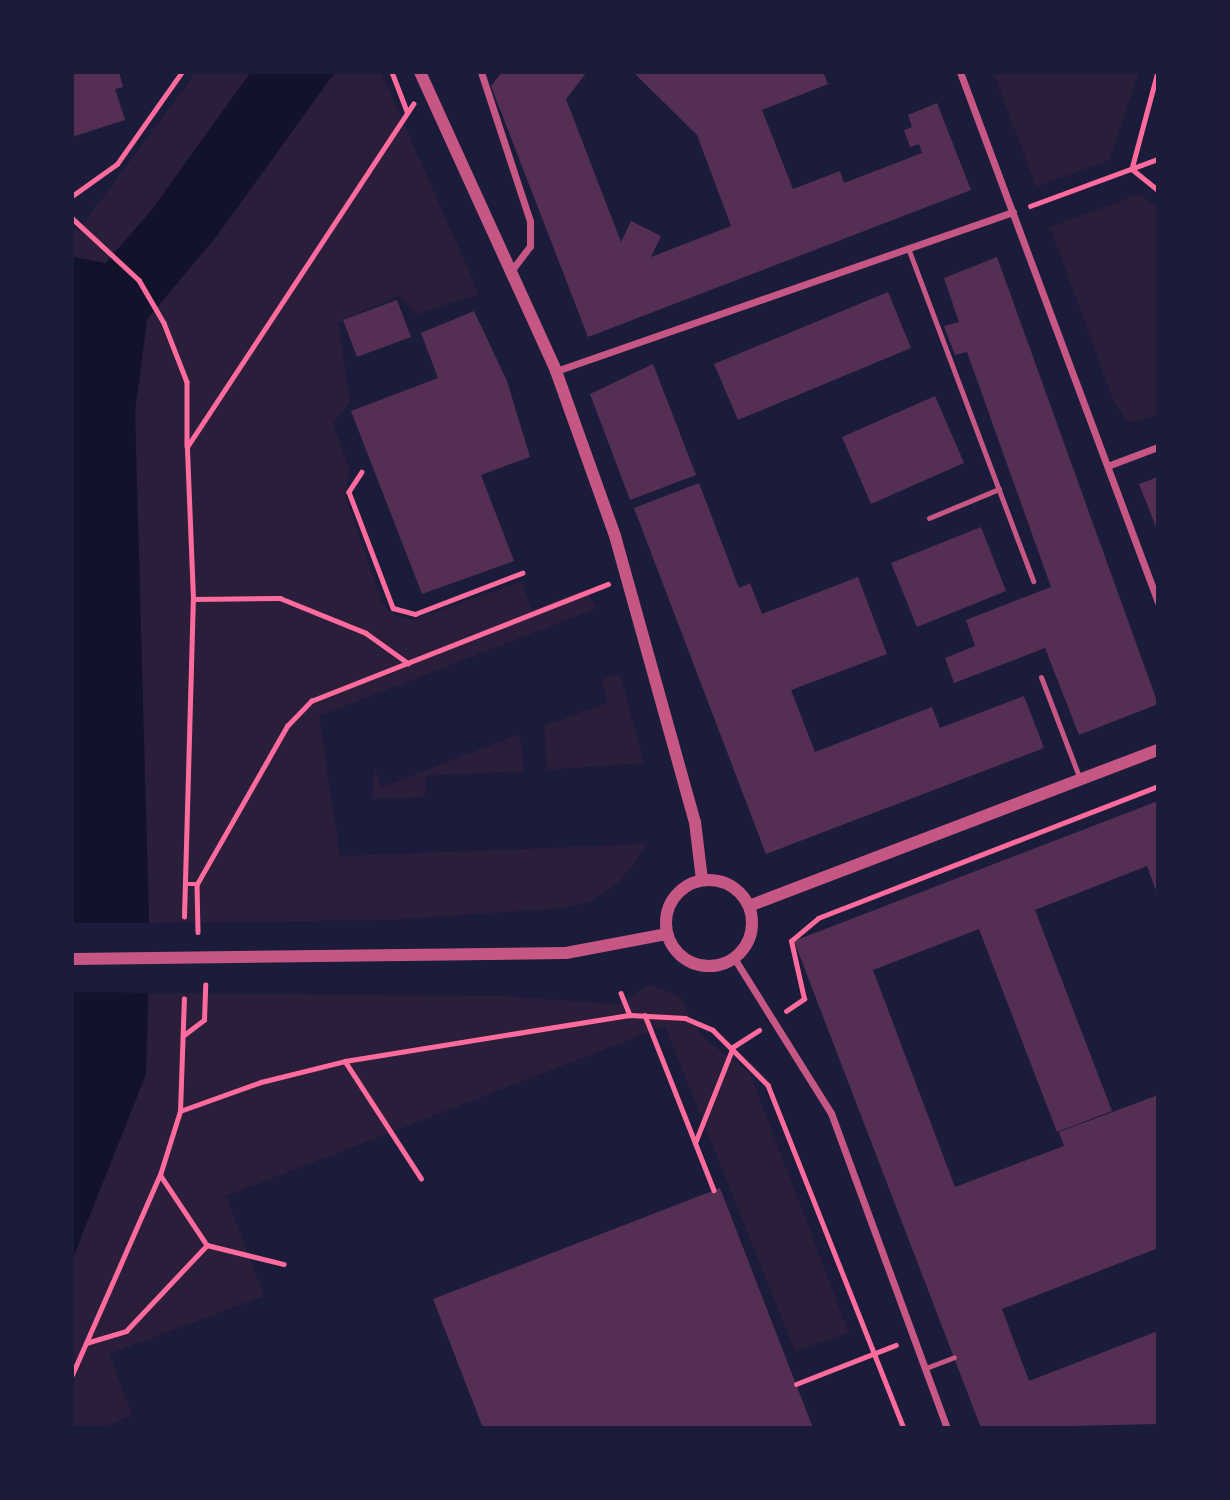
<!DOCTYPE html>
<style>
body{margin:0}
#map{position:relative;width:1230px;height:1500px;overflow:hidden;background:#1b1b3a;font-family:"Open Sans",sans-serif}
div>[style]{position:absolute}
[style*='--x']{left:calc(var(--x)*1px);top:calc(var(--y)*1px);width:calc(var(--w)*1px);rotate:calc(var(--a)*1deg)}
.green>*{inset:0;background:#2a1e3b}
.water>*{inset:0;background:#12122b}
.pier>*{inset:0;background:#1b1b3a}
.building>*{inset:0;background:#542f53}
.path>*{height:4.5px;margin:-2.25px;padding:0 2.25px;transform-origin:2.25px;border-radius:2.25px;background:#ff6b9d}
.service>*{height:5px;margin:-2.5px;padding:0 2.5px;transform-origin:2.5px;border-radius:2.5px;background:#c65784}
.minor>*{height:7px;margin:-3.5px;padding:0 3.5px;transform-origin:3.5px;border-radius:3.5px;background:#c65784}
.tertiary>*{height:12px;margin:-6px;padding:0 6px;transform-origin:6px;border-radius:6px;background:#c65784}
.tertiary>.ring{margin:-6px;padding:0;box-sizing:content-box;background:none;border:12px solid #c65784;border-radius:50%}
span{translate:-50% -50%;white-space:nowrap;text-align:center;line-height:1.15;-webkit-text-stroke:6px #1b1b3a;paint-order:stroke}
.frame{position:absolute;inset:0;border:74px solid #1b1b3a;pointer-events:none}
</style>
<div id="map">
<div class="green">
<div style="clip-path:polygon(196px 72px,251px 72px,150px 212px,105px 263px,72px 257px,72px 227px,78px 231px)"></div>
<div style="clip-path:polygon(335px 72px,381px 72px,479px 294px,417px 314px,399px 296px,338px 322px,350px 401px,333px 424px,350px 469px,345px 496px,382px 602px,394px 615px,412px 620px,521px 582px,532px 610px,586px 589px,597px 608px,319px 716px,340px 856px,648px 844px,621px 880px,592px 901px,564px 908px,393px 920px,149px 923px,135px 412px,147px 319px,216px 237px)"></div>
<div style="clip-path:polygon(993px 72px,1139px 72px,1109px 160px,1036px 187px)"></div>
<div style="clip-path:polygon(1139px 194px,1158px 208px,1158px 414px,1138px 421px,1127px 421px,1114px 402px,1050px 227px)"></div>
<div style="clip-path:polygon(620px 674px,644px 763px,547px 770px,544px 726px,607px 703px,602px 679px)"></div>
<div style="clip-path:polygon(520px 734px,524px 771px,425px 776px,425px 797px,372px 799px,374px 767px,382px 787px)"></div>
<div style="clip-path:polygon(649px 985px,679px 996px,703px 1038px,750px 1073px,849px 1333px,795px 1351px,665px 1026px,226px 1196px,264px 1296px,109px 1354px,132px 1415px,102px 1428px,72px 1428px,72px 1260px,146px 1074px,149px 993px,502px 996px,618px 1004px)"></div>
</div>
<div class="water">
<div style="clip-path:polygon(251px 72px,335px 72px,216px 237px,147px 319px,135px 412px,149px 923px,146px 1074px,72px 1260px,72px 257px,106px 263px,150px 212px)"></div>
</div>
<div class="pier">
<div style="clip-path:polygon(72px 923px,152px 923px,153px 993px,72px 992px)"></div>
</div>
<div class="building">
<div style="clip-path:polygon(72px 72px,119px 72px,123px 87px,115px 89px,125px 120px,72px 137px)"></div>
<div style="clip-path:polygon(502px 72px,587px 72px,566px 99px,621px 242px,631px 221px,661px 236px,651px 257px,731px 226px,697px 135px,633px 72px,823px 72px,828px 84px,762px 110px,793px 189px,840px 171px,844px 183px,922px 153px,919px 144px,910px 147px,904px 130px,912px 127px,908px 115px,937px 103px,971px 190px,588px 337px,491px 86px)"></div>
<div style="clip-path:polygon(997px 257px,1158px 704px,1079px 735px,1045px 648px,954px 683px,945px 658px,975px 646px,966px 620px,1051px 587px,967px 352px,955px 355px,944px 326px,959px 322px,944px 278px)"></div>
<div style="clip-path:polygon(888px 292px,911px 348px,738px 420px,714px 364px)"></div>
<div style="clip-path:polygon(397px 300px,411px 337px,357px 357px,343px 320px)"></div>
<div style="clip-path:polygon(474px 311px,507px 381px,530px 457px,481px 475px,514px 561px,422px 594px,351px 411px,438px 378px,421px 333px)"></div>
<div style="clip-path:polygon(653px 364px,696px 475px,630px 500px,590px 394px)"></div>
<div style="clip-path:polygon(935px 396px,964px 463px,871px 504px,842px 437px)"></div>
<div style="clip-path:polygon(1158px 477px,1158px 532px,1139px 484px)"></div>
<div style="clip-path:polygon(699px 483px,739px 588px,750px 583px,762px 614px,858px 577px,887px 654px,791px 690px,815px 752px,932px 707px,940px 728px,1024px 696px,1044px 748px,766px 854px,634px 508px)"></div>
<div style="clip-path:polygon(981px 527px,1006px 591px,917px 627px,891px 563px)"></div>
<div style="clip-path:polygon(1158px 801px,1158px 896px,1147px 866px,1035px 910px,1112px 1111px,1057px 1132px,979px 929px,873px 970px,955px 1187px,1064px 1146px,1059px 1132px,1158px 1095px,1158px 1248px,1002px 1309px,1029px 1381px,1158px 1331px,1158px 1424px,981px 1428px,794px 941px)"></div>
<div style="clip-path:polygon(720px 1188px,813px 1428px,483px 1428px,433px 1299px)"></div>
</div>
<div class="path">
<div style="--x:392;--y:72;--w:42;--a:69"></div>
<div style="--x:1158;--y:72;--w:100;--a:105"></div>
<div style="--x:1132;--y:169;--w:33;--a:39"></div>
<div style="--x:72;--y:196;--w:55;--a:-35.4"></div>
<div style="--x:117;--y:164;--w:113;--a:-54.8"></div>
<div style="--x:1030;--y:206;--w:136;--a:-20.2"></div>
<div style="--x:72;--y:218;--w:91;--a:42.8"></div>
<div style="--x:139;--y:280;--w:50;--a:59.8"></div>
<div style="--x:164;--y:323;--w:63;--a:68.7"></div>
<div style="--x:187;--y:382;--w:64;--a:90"></div>
<div style="--x:362;--y:472;--w:24;--a:123"></div>
<div style="--x:349;--y:492;--w:124;--a:69.2"></div>
<div style="--x:393;--y:608;--w:23;--a:15"></div>
<div style="--x:415;--y:614;--w:115;--a:-21"></div>
<div style="--x:193;--y:599;--w:87;--a:-0.7"></div>
<div style="--x:280;--y:598;--w:93;--a:22.1"></div>
<div style="--x:366;--y:633;--w:52;--a:35.5"></div>
<div style="--x:185;--y:884;--w:12;--a:0"></div>
<div style="--x:197;--y:884;--w:182;--a:-60.3"></div>
<div style="--x:287;--y:726;--w:35;--a:-46"></div>
<div style="--x:311;--y:701;--w:319;--a:-21.5"></div>
<div style="--x:197;--y:884;--w:48;--a:88.8"></div>
<div style="--x:184;--y:917;--w:318;--a:-88.4"></div>
<div style="--x:193;--y:599;--w:152;--a:-92.3"></div>
<div style="--x:187;--y:447;--w:411;--a:-56.6"></div>
<div style="--x:621;--y:993;--w:24;--a:68"></div>
<div style="--x:786;--y:1011;--w:22;--a:-34"></div>
<div style="--x:804;--y:999;--w:59;--a:-102.6"></div>
<div style="--x:791;--y:941;--w:35;--a:-40"></div>
<div style="--x:818;--y:918;--w:365;--a:-21.2"></div>
<div style="--x:645;--y:1015;--w:188;--a:68.5"></div>
<div style="--x:184;--y:1035;--w:25;--a:-37"></div>
<div style="--x:204;--y:1020;--w:35;--a:-88"></div>
<div style="--x:345;--y:1061;--w:140;--a:57"></div>
<div style="--x:180;--y:1111;--w:86;--a:-19.7"></div>
<div style="--x:261;--y:1082;--w:87;--a:-14"></div>
<div style="--x:345;--y:1061;--w:289;--a:-9.2"></div>
<div style="--x:630;--y:1015;--w:55;--a:3.1"></div>
<div style="--x:685;--y:1018;--w:30;--a:23"></div>
<div style="--x:713;--y:1030;--w:78;--a:45"></div>
<div style="--x:768;--y:1085;--w:369;--a:68.4"></div>
<div style="--x:695;--y:1143;--w:103;--a:-68.4"></div>
<div style="--x:733;--y:1047;--w:31;--a:-33"></div>
<div style="--x:161;--y:1176;--w:83;--a:56.3"></div>
<div style="--x:207;--y:1245;--w:79;--a:13.9"></div>
<div style="--x:86;--y:1343;--w:42;--a:-16.7"></div>
<div style="--x:126;--y:1331;--w:118;--a:-46.7"></div>
<div style="--x:72;--y:1375;--w:219;--a:-66.3"></div>
<div style="--x:160;--y:1175;--w:67;--a:-72.6"></div>
<div style="--x:180;--y:1111;--w:112;--a:-88"></div>
<div style="--x:796;--y:1384;--w:107;--a:-21.3"></div>
</div>
<div class="service">
<div style="--x:908;--y:248;--w:356;--a:69.4"></div>
<div style="--x:929;--y:518;--w:76;--a:-22.5"></div>
<div style="--x:1041;--y:677;--w:109;--a:69.1"></div>
<div style="--x:926;--y:1368;--w:30;--a:-21"></div>
</div>
<div class="minor">
<div style="--x:481;--y:72;--w:157;--a:71.8"></div>
<div style="--x:530;--y:221;--w:25;--a:90"></div>
<div style="--x:530;--y:246;--w:31;--a:127"></div>
<div style="--x:960;--y:72;--w:566;--a:69.52"></div>
<div style="--x:556;--y:371;--w:484;--a:-19.2"></div>
<div style="--x:1110;--y:465;--w:51;--a:-20.6"></div>
<div style="--x:734;--y:958;--w:183;--a:58"></div>
<div style="--x:831;--y:1113;--w:336;--a:69.8"></div>
</div>
<div class="tertiary">
<div style="--x:420;--y:72;--w:328;--a:65.5"></div>
<div style="--x:556;--y:371;--w:175;--a:70.3"></div>
<div style="--x:615;--y:536;--w:297;--a:74.4"></div>
<div style="--x:695;--y:822;--w:58;--a:83.1"></div>
<div class="ring" style="left:666px;top:880px;width:74px;height:74px"></div>
<div style="--x:749;--y:906;--w:438;--a:-20.9"></div>
<div style="--x:72;--y:959;--w:494;--a:-0.7"></div>
<div style="--x:566;--y:953;--w:103;--a:-10.7"></div>
</div>
<div class="frame"></div>
</div>
